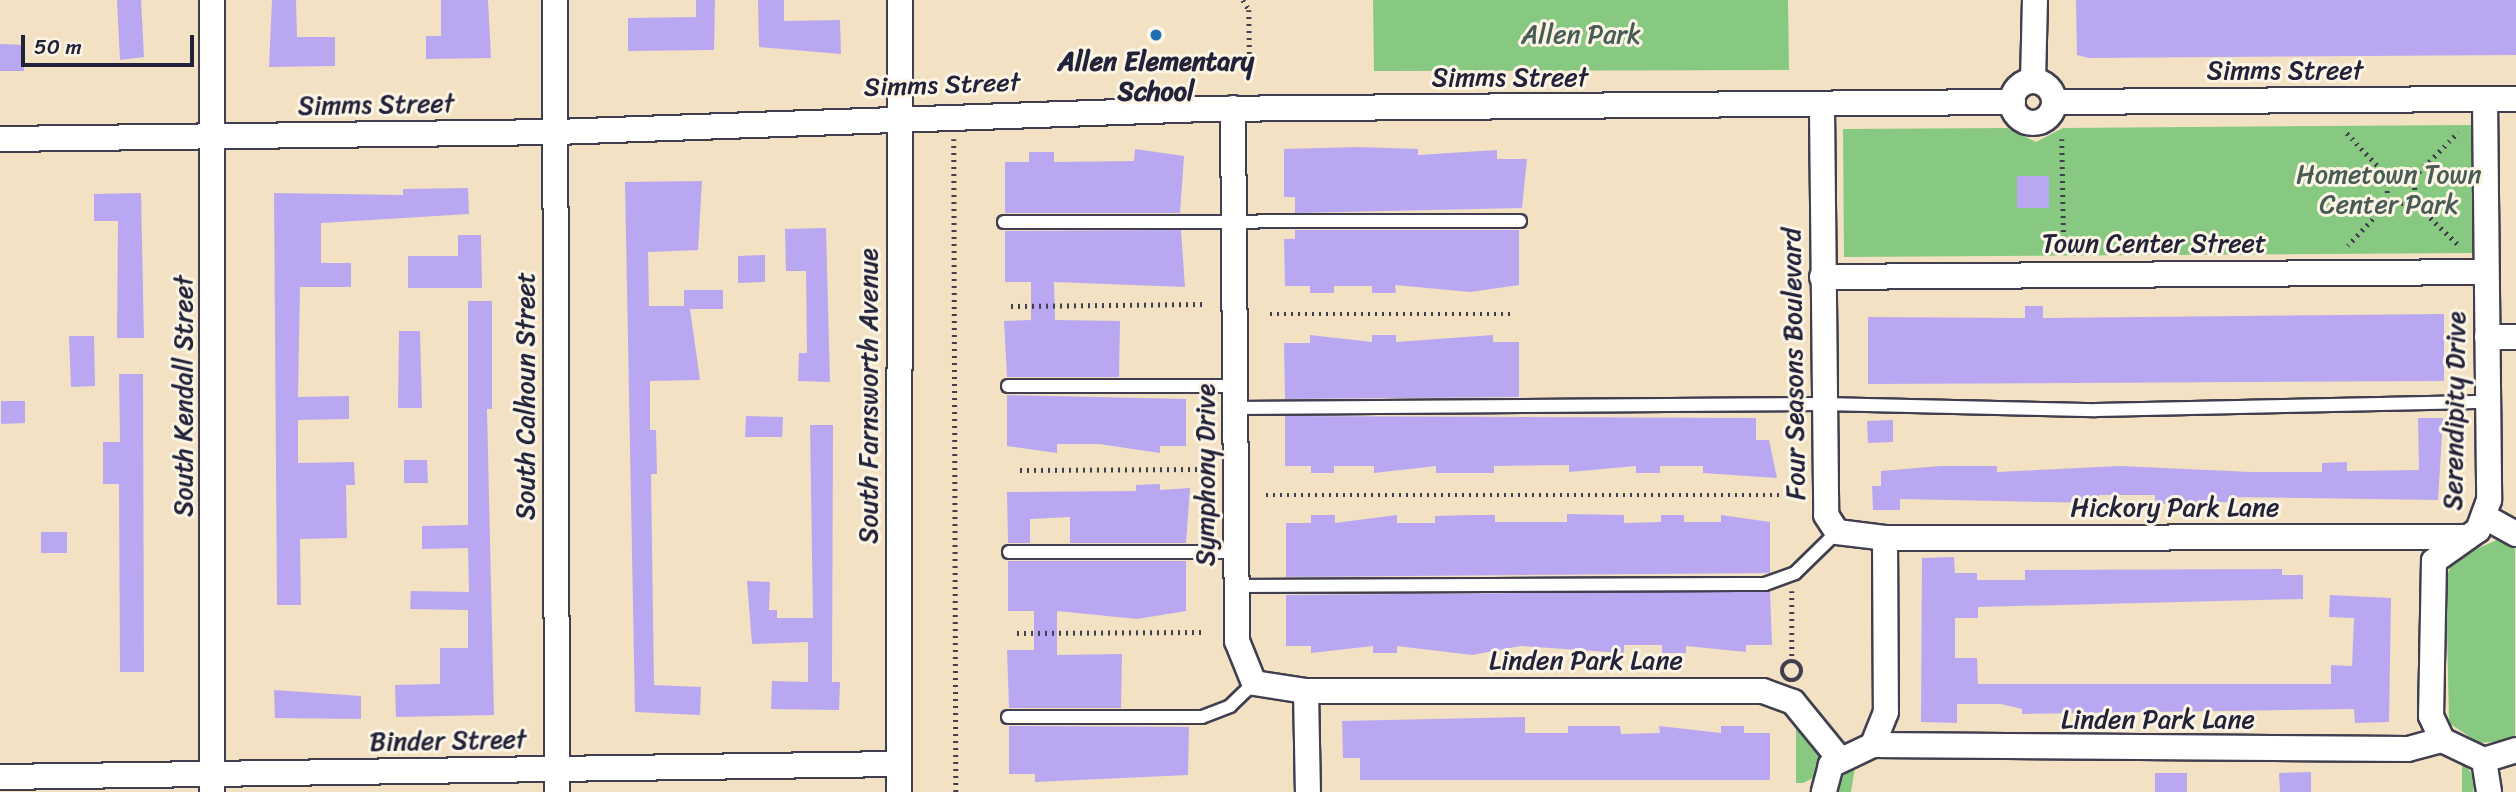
<!DOCTYPE html>
<style>
body{margin:0}
#map{position:relative;width:2516px;height:792px;overflow:hidden;background:#f3e1c3;font-family:Sriracha,sans-serif}
div>[style]{position:absolute}
[style*='--x']{left:calc(var(--x)*1px);top:calc(var(--y)*1px);width:calc(var(--w)*1px);rotate:calc(var(--a)*1deg)}
.green>*{inset:0;background:#88c981}
.building>*{inset:0;background:#b9a8f1}
.path>*{height:4.5px;margin-top:-2.25px;transform-origin:0;background:repeating-linear-gradient(90deg,#413f4f 0 2px,transparent 0 7px)}
.path>.ring{margin:-2.25px;padding:0;box-sizing:content-box;background:none;border:4.5px solid #413f4f;border-radius:50%}
.roads{filter:drop-shadow(2px 0 #413f4f) drop-shadow(-2px 0 #413f4f) drop-shadow(0 2px #413f4f) drop-shadow(0 -2px #413f4f)}
.service>*{height:12px;margin:-6px;padding:0 6px;transform-origin:6px;border-radius:6px;background:#fff}
.minor>*{height:24px;margin:-12px;padding:0 12px;transform-origin:12px;border-radius:12px;background:#fff}
.minor>.ring{margin:-12px;padding:0;box-sizing:content-box;background:none;border:24px solid #fff;border-radius:50%}
.dots>*{width:19px;height:19px;translate:-50% -50%;box-sizing:border-box;border:4px solid #fcf5e5;border-radius:50%}
span{translate:-50% -50%;white-space:nowrap;text-align:center;line-height:1.15;-webkit-text-stroke:6px #fcf5e5;paint-order:stroke}
.park-label{font-size:26px;color:#465c54}
.poi-label{font-size:26px;color:#22223b;font-weight:700}
.street-label{font-size:26px;color:#22223b}
.scale{position:absolute;left:21px;top:35px;width:173px;height:32px;box-sizing:border-box;border:4px solid #22223b;border-top:0;padding-left:9px;font-size:21px;line-height:24px;white-space:nowrap;color:#22223b;-webkit-text-stroke:5px #fcf5e5;paint-order:stroke}
</style>
<div id="map">
<div class="green">
<div style="clip-path:polygon(1373px 0,1788px 0,1789px 70px,1374px 71px)"></div>
<div style="clip-path:polygon(2473px 125px,2474px 253px,1844px 257px,1843px 129px,2007px 128px,2036px 142px,2063px 128px)"></div>
<div style="clip-path:polygon(2499px 539px,2515px 544px,2515px 740px,2479px 743px,2449px 723px,2446px 580px,2452px 560px)"></div>
<div style="clip-path:polygon(1755px 699px,1754px 704px,1334px 704px,1339px 701px)"></div>
<div style="clip-path:polygon(1796px 723px,1820px 754px,1813px 778px,1803px 783px,1796px 783px)"></div>
<div style="clip-path:polygon(1878px 757px,1855px 767px,1851px 792px,1837px 792px,1834px 781px,1848px 760px)"></div>
<div style="clip-path:polygon(2462px 761px,2476px 779px,2473px 792px,2462px 792px)"></div>
</div>
<div class="building">
<div style="clip-path:polygon(117px 0,141px 0,144px 57px,120px 60px)"></div>
<div style="clip-path:polygon(272px 0,296px 0,297px 37px,335px 37px,335px 66px,269px 67px)"></div>
<div style="clip-path:polygon(441px 0,488px 0,491px 58px,426px 59px,426px 36px,441px 36px)"></div>
<div style="clip-path:polygon(696px 0,715px 0,714px 50px,628px 51px,628px 18px,696px 17px)"></div>
<div style="clip-path:polygon(758px 0,784px 0,784px 21px,840px 20px,841px 54px,759px 47px)"></div>
<div style="clip-path:polygon(2076px 0,2516px 0,2516px 55px,2089px 58px,2077px 55px)"></div>
<div style="clip-path:polygon(0 44px,25px 45px,24px 71px,0 71px)"></div>
<div style="clip-path:polygon(1358px 147px,1418px 149px,1418px 155px,1497px 150px,1497px 159px,1527px 159px,1522px 208px,1295px 213px,1295px 197px,1284px 197px,1284px 149px)"></div>
<div style="clip-path:polygon(1135px 149px,1184px 156px,1180px 213px,1005px 213px,1005px 162px,1029px 162px,1029px 152px,1054px 152px,1054px 162px,1134px 161px)"></div>
<div style="clip-path:polygon(2017px 176px,2049px 176px,2049px 208px,2017px 208px)"></div>
<div style="clip-path:polygon(702px 181px,698px 250px,648px 252px,649px 306px,684px 306px,684px 290px,723px 290px,723px 309px,690px 309px,700px 380px,650px 381px,650px 430px,656px 430px,657px 474px,651px 474px,654px 685px,701px 687px,700px 715px,635px 712px,625px 182px)"></div>
<div style="clip-path:polygon(468px 188px,469px 214px,321px 223px,321px 263px,351px 263px,351px 287px,300px 287px,298px 397px,349px 396px,349px 419px,298px 420px,298px 463px,354px 462px,355px 485px,346px 485px,347px 538px,300px 539px,301px 605px,277px 605px,274px 193px,403px 195px,403px 189px)"></div>
<div style="clip-path:polygon(141px 193px,144px 338px,117px 338px,118px 221px,94px 221px,94px 194px)"></div>
<div style="clip-path:polygon(826px 228px,830px 382px,798px 381px,799px 353px,807px 353px,806px 271px,786px 271px,785px 229px)"></div>
<div style="clip-path:polygon(1181px 230px,1185px 287px,1054px 282px,1055px 320px,1120px 321px,1119px 377px,1007px 377px,1004px 321px,1031px 320px,1031px 282px,1005px 282px,1005px 231px)"></div>
<div style="clip-path:polygon(1295px 230px,1519px 230px,1519px 285px,1470px 292px,1395px 285px,1396px 293px,1372px 293px,1372px 286px,1334px 286px,1334px 293px,1310px 293px,1310px 286px,1285px 286px,1284px 239px,1295px 239px)"></div>
<div style="clip-path:polygon(458px 235px,481px 235px,482px 288px,408px 288px,408px 256px,458px 256px)"></div>
<div style="clip-path:polygon(765px 255px,765px 282px,738px 283px,738px 256px)"></div>
<div style="clip-path:polygon(468px 301px,492px 301px,492px 409px,487px 409px,494px 715px,396px 717px,395px 685px,440px 684px,440px 648px,468px 648px,468px 610px,410px 609px,411px 591px,469px 592px,468px 548px,422px 549px,422px 526px,468px 525px)"></div>
<div style="clip-path:polygon(2025px 306px,2043px 306px,2043px 318px,2444px 314px,2444px 381px,1868px 384px,1868px 317px,2025px 318px)"></div>
<div style="clip-path:polygon(399px 331px,420px 331px,422px 408px,398px 408px)"></div>
<div style="clip-path:polygon(1310px 335px,1372px 342px,1372px 335px,1396px 335px,1396px 342px,1493px 335px,1493px 342px,1519px 342px,1519px 397px,1285px 399px,1284px 343px,1310px 343px)"></div>
<div style="clip-path:polygon(69px 336px,94px 336px,95px 386px,71px 387px)"></div>
<div style="clip-path:polygon(119px 374px,143px 374px,144px 672px,120px 672px,119px 484px,103px 484px,103px 442px,120px 442px)"></div>
<div style="clip-path:polygon(1007px 395px,1186px 399px,1186px 446px,1160px 446px,1160px 453px,1099px 444px,1057px 444px,1057px 453px,1007px 446px)"></div>
<div style="clip-path:polygon(1px 401px,25px 401px,25px 423px,1px 424px)"></div>
<div style="clip-path:polygon(746px 416px,783px 417px,782px 437px,745px 437px)"></div>
<div style="clip-path:polygon(1285px 416px,1756px 418px,1756px 440px,1769px 440px,1777px 478px,1703px 473px,1703px 466px,1660px 466px,1660px 473px,1636px 473px,1636px 466px,1569px 472px,1569px 465px,1494px 466px,1494px 473px,1436px 473px,1436px 466px,1374px 473px,1374px 466px,1334px 466px,1334px 473px,1311px 473px,1311px 466px,1285px 466px)"></div>
<div style="clip-path:polygon(2418px 418px,2443px 418px,2438px 500px,2231px 497px,2231px 502px,2155px 504px,2155px 495px,2099px 495px,2099px 503px,1900px 499px,1900px 510px,1873px 510px,1872px 486px,1881px 486px,1881px 471px,1941px 466px,1997px 466px,1997px 472px,2120px 466px,2251px 472px,2322px 472px,2322px 463px,2347px 462px,2347px 471px,2419px 470px)"></div>
<div style="clip-path:polygon(1893px 420px,1893px 442px,1868px 443px,1867px 421px)"></div>
<div style="clip-path:polygon(810px 425px,833px 425px,832px 682px,840px 682px,839px 710px,771px 709px,772px 681px,808px 682px,808px 642px,752px 644px,747px 581px,770px 582px,769px 610px,777px 610px,777px 618px,813px 618px)"></div>
<div style="clip-path:polygon(404px 460px,427px 460px,428px 483px,404px 483px)"></div>
<div style="clip-path:polygon(1160px 484px,1160px 490px,1190px 488px,1186px 543px,1070px 543px,1070px 517px,1030px 519px,1030px 543px,1008px 543px,1007px 492px,1136px 491px,1136px 485px)"></div>
<div style="clip-path:polygon(1567px 514px,1624px 515px,1624px 523px,1661px 522px,1661px 515px,1684px 515px,1684px 522px,1721px 522px,1721px 515px,1770px 522px,1770px 573px,1286px 577px,1286px 523px,1311px 523px,1311px 515px,1335px 515px,1335px 523px,1397px 515px,1397px 523px,1435px 523px,1435px 516px,1471px 515px,1495px 515px,1495px 522px,1567px 522px)"></div>
<div style="clip-path:polygon(41px 532px,67px 532px,67px 553px,41px 553px)"></div>
<div style="clip-path:polygon(1954px 557px,1955px 573px,1977px 573px,1977px 580px,2025px 580px,2025px 570px,2282px 569px,2282px 575px,2303px 575px,2303px 599px,1978px 607px,1978px 618px,1955px 618px,1955px 658px,1977px 658px,1978px 684px,2331px 684px,2331px 665px,2352px 666px,2354px 618px,2329px 617px,2330px 595px,2391px 598px,2389px 722px,2355px 723px,2354px 709px,2022px 714px,2022px 709px,2001px 704px,1957px 704px,1957px 723px,1921px 722px,1922px 558px)"></div>
<div style="clip-path:polygon(1008px 561px,1186px 561px,1186px 611px,1137px 619px,1057px 611px,1057px 655px,1122px 654px,1121px 708px,1009px 708px,1007px 650px,1034px 650px,1034px 611px,1008px 611px)"></div>
<div style="clip-path:polygon(1770px 591px,1772px 645px,1746px 645px,1746px 652px,1686px 646px,1686px 653px,1662px 653px,1662px 645px,1624px 645px,1624px 653px,1521px 646px,1472px 655px,1397px 646px,1397px 653px,1373px 653px,1373px 646px,1311px 653px,1311px 646px,1286px 646px,1286px 595px)"></div>
<div style="clip-path:polygon(274px 690px,361px 696px,361px 719px,275px 718px)"></div>
<div style="clip-path:polygon(1525px 717px,1525px 733px,1568px 733px,1568px 726px,1620px 726px,1621px 734px,1660px 733px,1659px 726px,1721px 733px,1721px 726px,1744px 726px,1744px 733px,1770px 733px,1770px 780px,1360px 780px,1360px 758px,1343px 758px,1342px 721px)"></div>
<div style="clip-path:polygon(1009px 726px,1189px 727px,1188px 775px,1035px 782px,1035px 774px,1009px 774px)"></div>
<div style="clip-path:polygon(2311px 772px,2311px 792px,2280px 792px,2279px 773px)"></div>
<div style="clip-path:polygon(2155px 773px,2187px 773px,2187px 792px,2155px 792px)"></div>
</div>
<div class="path">
<div style="--x:1243;--y:0;--w:12;--a:59"></div>
<div style="--x:1249;--y:10;--w:68;--a:89.2"></div>
<div style="--x:2347;--y:133;--w:60;--a:47"></div>
<div style="--x:2388;--y:177;--w:27;--a:92"></div>
<div style="--x:2387;--y:204;--w:57;--a:132.9"></div>
<div style="--x:954;--y:139;--w:653;--a:89.82"></div>
<div style="--x:2062;--y:139;--w:112;--a:89"></div>
<div style="--x:2388;--y:177;--w:26;--a:0"></div>
<div style="--x:2387;--y:204;--w:28;--a:0"></div>
<div style="--x:2457;--y:244;--w:58;--a:-136.4"></div>
<div style="--x:2415;--y:204;--w:27;--a:-92"></div>
<div style="--x:2414;--y:177;--w:63;--a:-45.6"></div>
<div style="--x:1011;--y:306;--w:193;--a:-0.6"></div>
<div style="--x:1270;--y:314;--w:241;--a:0"></div>
<div style="--x:1020;--y:470;--w:185;--a:-0.3"></div>
<div style="--x:1266;--y:495;--w:526;--a:0"></div>
<div style="--x:1792;--y:591;--w:69;--a:90"></div>
<div style="--x:1017;--y:633;--w:188;--a:-0.3"></div>
<div class="ring" style="left:1782px;top:661px;width:15.5px;height:15.5px"></div>
</div>
<div class="roads">
<div class="service">
<div style="--x:1004;--y:222;--w:516;--a:-0.11"></div>
<div style="--x:1008;--y:386;--w:227;--a:0"></div>
<div style="--x:1235;--y:408;--w:588;--a:-0.39"></div>
<div style="--x:1823;--y:404;--w:273;--a:1.3"></div>
<div style="--x:2096;--y:410;--w:392;--a:-1.2"></div>
<div style="--x:1009;--y:552;--w:227;--a:0"></div>
<div style="--x:1236;--y:586;--w:529;--a:-0.22"></div>
<div style="--x:1765;--y:584;--w:32;--a:-20"></div>
<div style="--x:1795;--y:573;--w:59;--a:-44.3"></div>
<div style="--x:1008;--y:717;--w:194;--a:0"></div>
<div style="--x:1202;--y:717;--w:30;--a:-21"></div>
<div style="--x:1230;--y:706;--w:33;--a:-44"></div>
</div>
<div class="minor">
<div style="--x:555;--y:0;--w:792;--a:89.86"></div>
<div style="--x:2033;--y:81;--w:81;--a:-88.6"></div>
<div class="ring" style="left:2012px;top:81px;width:18px;height:18px"></div>
<div style="--x:2485;--y:99;--w:401;--a:89.4"></div>
<div style="--x:2489;--y:500;--w:32;--a:110"></div>
<div style="--x:2478;--y:530;--w:54;--a:144.8"></div>
<div style="--x:2434;--y:561;--w:155;--a:91.1"></div>
<div style="--x:2431;--y:716;--w:26;--a:65"></div>
<div style="--x:2442;--y:740;--w:47;--a:25.5"></div>
<div style="--x:2484;--y:760;--w:32;--a:81"></div>
<div style="--x:2054;--y:102;--w:462;--a:-0.4"></div>
<div style="--x:1233;--y:108;--w:533;--a:89.57"></div>
<div style="--x:1237;--y:641;--w:45;--a:68"></div>
<div style="--x:1254;--y:683;--w:53;--a:8.7"></div>
<div style="--x:1306;--y:691;--w:101;--a:88.9"></div>
<div style="--x:1822;--y:108;--w:407;--a:89.4"></div>
<div style="--x:1826;--y:515;--w:20;--a:57"></div>
<div style="--x:1837;--y:532;--w:48;--a:7.1"></div>
<div style="--x:1885;--y:538;--w:174;--a:89.7"></div>
<div style="--x:1886;--y:712;--w:35;--a:112"></div>
<div style="--x:1873;--y:745;--w:47;--a:154.5"></div>
<div style="--x:1831;--y:765;--w:28;--a:105"></div>
<div style="--x:0;--y:139;--w:556;--a:-0.72"></div>
<div style="--x:556;--y:132;--w:648;--a:-2.03"></div>
<div style="--x:1204;--y:109;--w:809;--a:-0.5"></div>
<div style="--x:1822;--y:277;--w:664;--a:-0.43"></div>
<div style="--x:2487;--y:337;--w:29;--a:0"></div>
<div style="--x:2487;--y:518;--w:33;--a:29"></div>
<div style="--x:1885;--y:538;--w:580;--a:-0.1"></div>
<div style="--x:1306;--y:691;--w:457;--a:0"></div>
<div style="--x:1763;--y:691;--w:32;--a:20"></div>
<div style="--x:1793;--y:702;--w:71;--a:50.7"></div>
<div style="--x:1873;--y:745;--w:535;--a:0.43"></div>
<div style="--x:2408;--y:749;--w:35;--a:-15"></div>
<div style="--x:2484;--y:760;--w:34;--a:-17"></div>
<div style="--x:0;--y:777;--w:897;--a:-0.83"></div>
<div style="--x:212;--y:792;--w:792;--a:-90"></div>
<div style="--x:899;--y:792;--w:792;--a:-89.93"></div>
</div>
</div>
<div class="dots">
<div style="left:1156px;top:35px;background:#1f6fb2"></div>
</div>
<div class="park-label">
<span style="left:1581px;top:35px">Allen Park</span>
<span style="left:2389px;top:190px">Hometown Town<br>Center Park</span>
</div>
<div class="poi-label">
<span style="left:1156px;top:77px">Allen Elementary<br>School</span>
</div>
<div class="street-label">
<span style="left:2285px;top:71px">Simms Street</span>
<span style="left:1510px;top:78px">Simms Street</span>
<span style="left:942px;top:85px;rotate:-2deg">Simms Street</span>
<span style="left:376px;top:105px;rotate:-1deg">Simms Street</span>
<span style="left:2154px;top:244px">Town Center Street</span>
<span style="left:1794px;top:364px;rotate:-91deg">Four Seasons Boulevard</span>
<span style="left:184px;top:396px;rotate:-90deg">South Kendall Street</span>
<span style="left:526px;top:396px;rotate:-90deg">South Calhoun Street</span>
<span style="left:869px;top:396px;rotate:-90deg">South Farnsworth Avenue</span>
<span style="left:2455px;top:411px;rotate:-89deg">Serendipity Drive</span>
<span style="left:1206px;top:475px;rotate:-90deg">Symphony Drive</span>
<span style="left:2175px;top:508px">Hickory Park Lane</span>
<span style="left:1586px;top:661px">Linden Park Lane</span>
<span style="left:2158px;top:720px">Linden Park Lane</span>
<span style="left:448px;top:741px;rotate:-1deg">Binder Street</span>
</div>
<div class="scale">50 m</div>
</div>
